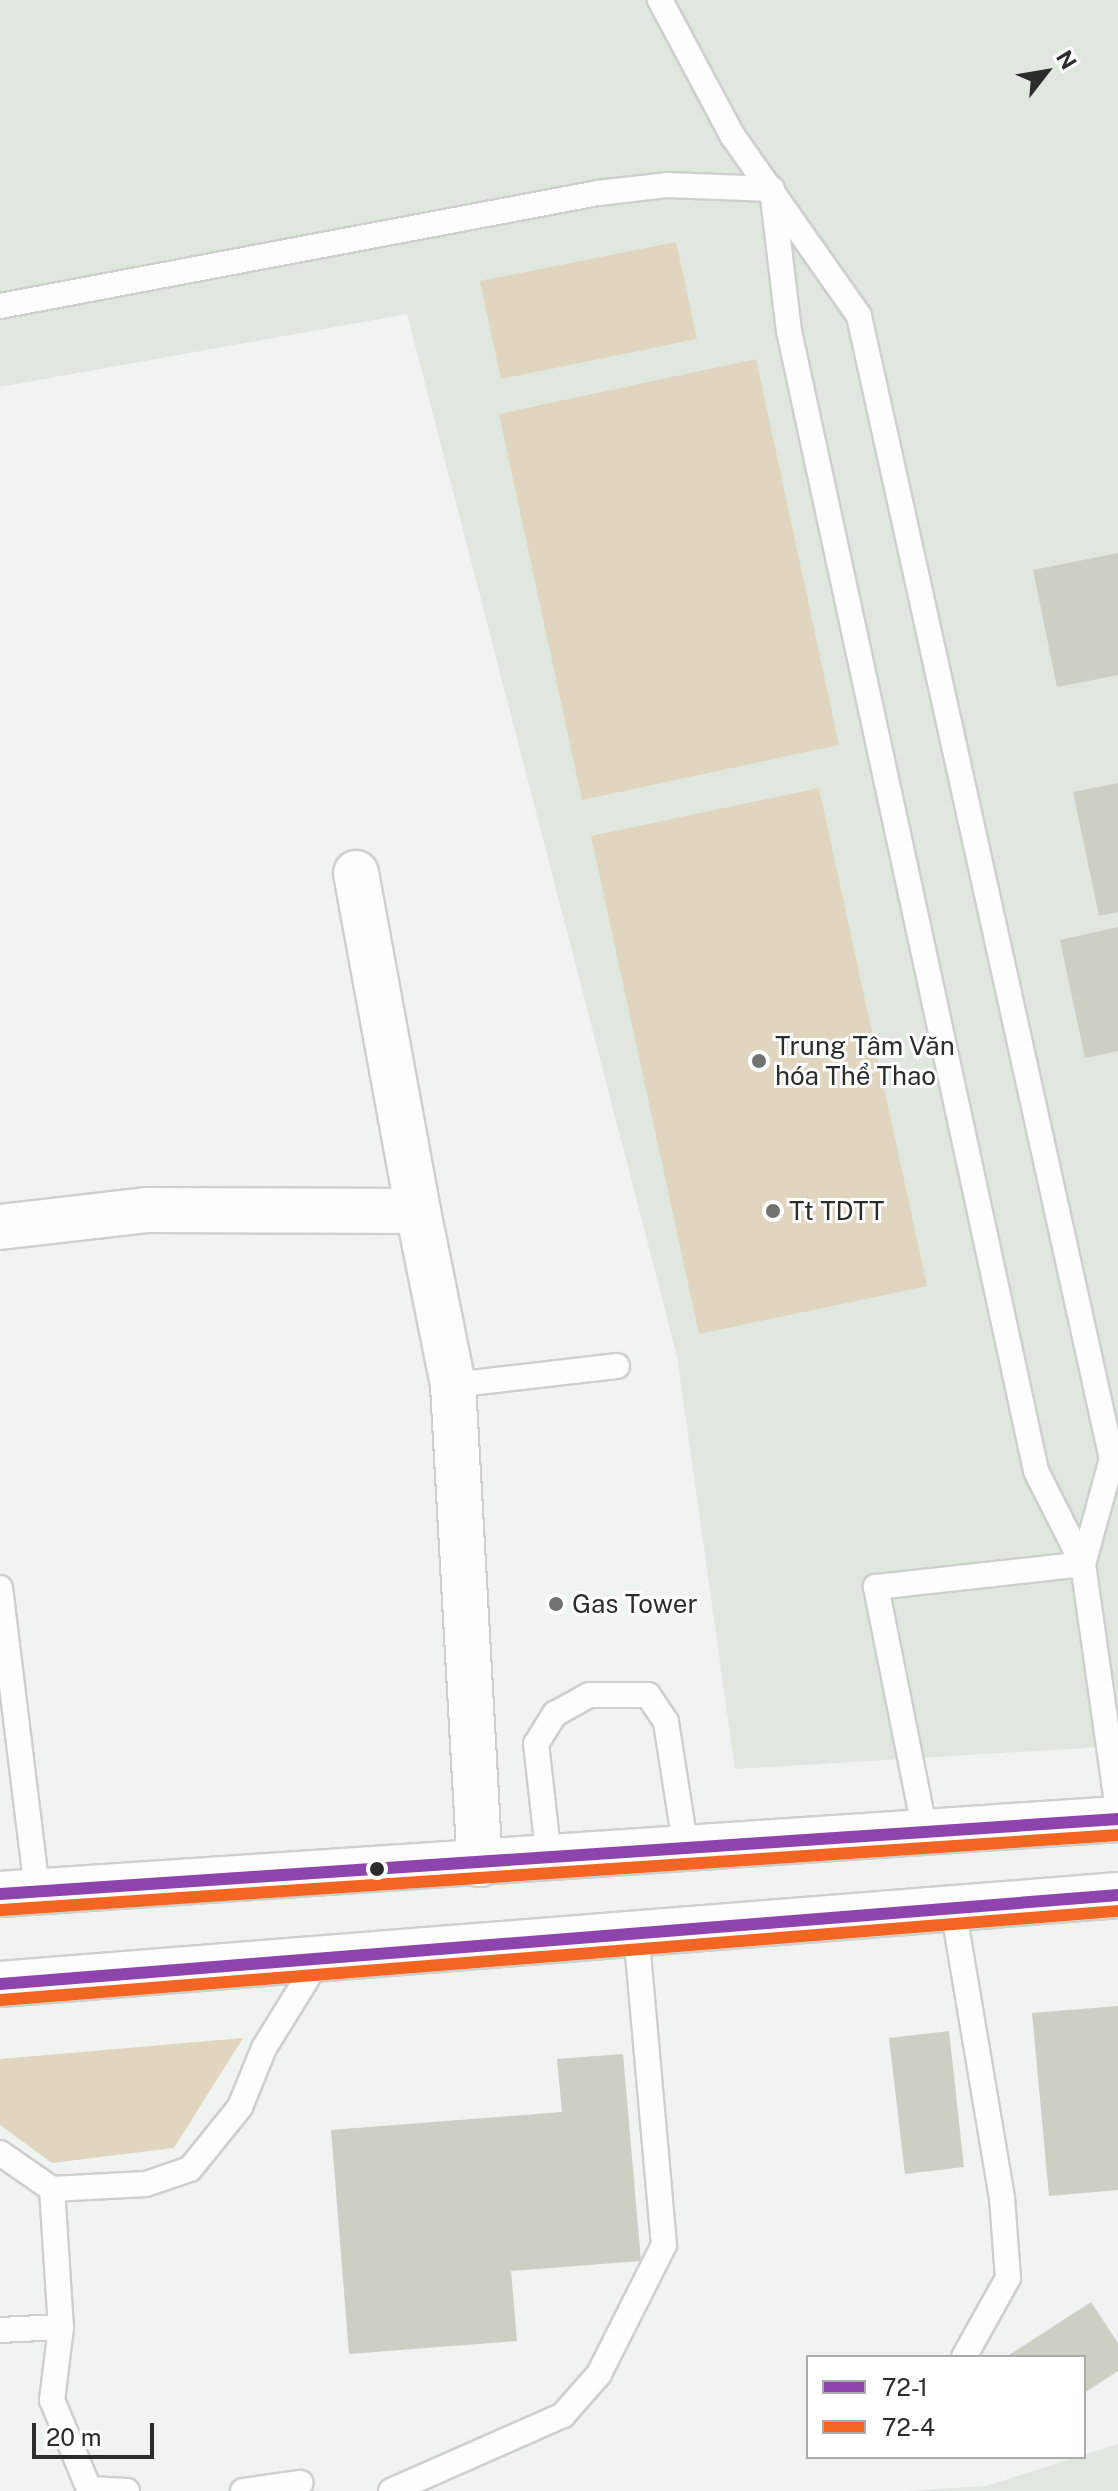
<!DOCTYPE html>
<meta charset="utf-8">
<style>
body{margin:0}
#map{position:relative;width:1118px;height:2491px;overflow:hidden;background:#f0f4f0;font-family:"Public Sans",sans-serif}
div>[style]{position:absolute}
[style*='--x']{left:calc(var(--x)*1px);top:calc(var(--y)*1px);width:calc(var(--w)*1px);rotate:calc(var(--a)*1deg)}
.built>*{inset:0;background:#dfe7df}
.green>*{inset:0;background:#e0d6c0}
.building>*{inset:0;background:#cccfc3}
.roads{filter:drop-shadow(2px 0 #cdd0cd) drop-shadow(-2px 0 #cdd0cd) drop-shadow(0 2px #cdd0cd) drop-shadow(0 -2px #cdd0cd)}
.lane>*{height:24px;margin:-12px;padding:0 12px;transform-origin:12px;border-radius:12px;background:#fdfdfd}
.street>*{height:44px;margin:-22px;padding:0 22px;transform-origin:22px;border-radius:22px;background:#fdfdfd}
.primary>*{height:44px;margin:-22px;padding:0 22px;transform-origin:22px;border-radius:22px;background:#fdfdfd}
.bus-1>*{height:12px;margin:-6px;padding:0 6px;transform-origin:6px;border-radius:6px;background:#8e44ad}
.bus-2>*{height:12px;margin:-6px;padding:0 6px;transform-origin:6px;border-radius:6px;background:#f26522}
.dots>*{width:22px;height:22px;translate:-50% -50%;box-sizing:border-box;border:4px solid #fff;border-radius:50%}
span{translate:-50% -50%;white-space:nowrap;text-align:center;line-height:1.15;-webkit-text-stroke:6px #fff;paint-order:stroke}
.poi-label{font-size:26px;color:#2b2d2b}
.left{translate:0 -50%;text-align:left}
.legend{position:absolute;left:806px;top:2355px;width:280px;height:104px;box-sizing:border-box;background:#fff;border:2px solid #aaabaa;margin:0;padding:10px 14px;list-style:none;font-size:24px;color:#2b2d2b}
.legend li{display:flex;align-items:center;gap:16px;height:40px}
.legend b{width:40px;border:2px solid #aaabaa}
.north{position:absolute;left:1006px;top:32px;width:80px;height:80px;-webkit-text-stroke:6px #fff;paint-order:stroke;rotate:59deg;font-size:22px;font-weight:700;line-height:32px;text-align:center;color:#2b2d2b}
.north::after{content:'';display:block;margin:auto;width:28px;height:36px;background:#2b2d2b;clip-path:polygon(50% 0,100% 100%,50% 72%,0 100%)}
.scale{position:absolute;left:32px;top:2423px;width:122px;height:36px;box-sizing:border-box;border:4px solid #2b2d2b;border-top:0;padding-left:10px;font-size:24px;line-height:28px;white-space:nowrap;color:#2b2d2b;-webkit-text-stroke:6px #fff;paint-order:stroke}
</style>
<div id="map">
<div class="built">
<div style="clip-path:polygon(0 0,1118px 0,1118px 1746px,735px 1769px,677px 1356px,407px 314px,0 387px)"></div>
<div style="clip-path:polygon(1118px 2444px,1118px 2491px,907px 2491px,986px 2486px)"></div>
</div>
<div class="green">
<div style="clip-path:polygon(676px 242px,697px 339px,501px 379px,480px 281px)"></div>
<div style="clip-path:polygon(756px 359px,839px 745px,582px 800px,499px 414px)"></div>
<div style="clip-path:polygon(819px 788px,927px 1286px,699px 1334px,591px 836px)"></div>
<div style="clip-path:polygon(243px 2038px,174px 2148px,52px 2163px,0 2125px,0 2059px)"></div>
</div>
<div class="building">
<div style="clip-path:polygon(1118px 553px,1118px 675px,1057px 687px,1033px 570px)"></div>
<div style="clip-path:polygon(1118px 783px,1118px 912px,1099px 916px,1073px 792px)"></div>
<div style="clip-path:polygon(1118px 927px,1118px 1051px,1085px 1058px,1060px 940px)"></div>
<div style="clip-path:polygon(1118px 2006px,1118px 2190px,1049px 2196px,1032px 2013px)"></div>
<div style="clip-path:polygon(949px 2031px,964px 2167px,905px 2174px,889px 2038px)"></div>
<div style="clip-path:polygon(623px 2054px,641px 2261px,511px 2271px,517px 2341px,349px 2354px,331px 2130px,562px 2112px,557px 2059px)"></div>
<div style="clip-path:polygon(1091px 2302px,1118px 2343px,1118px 2371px,1084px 2393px,1084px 2357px,1006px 2357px)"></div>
</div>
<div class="roads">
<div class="lane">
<div style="--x:660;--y:0;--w:153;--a:61.9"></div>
<div style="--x:732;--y:135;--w:221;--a:54.9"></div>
<div style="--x:859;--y:316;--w:1171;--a:77.52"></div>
<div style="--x:1112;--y:1459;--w:109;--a:105.4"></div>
<div style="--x:772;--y:189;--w:143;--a:83.2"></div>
<div style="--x:789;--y:331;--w:1166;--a:77.77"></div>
<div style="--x:1036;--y:1471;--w:104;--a:63.2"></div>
<div style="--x:1083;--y:1564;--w:249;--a:81.9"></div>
<div style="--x:0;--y:306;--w:609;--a:-10.7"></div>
<div style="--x:598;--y:193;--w:69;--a:-6.6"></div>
<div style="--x:667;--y:185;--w:105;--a:2.2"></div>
<div style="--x:453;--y:1385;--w:165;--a:-6.6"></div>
<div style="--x:0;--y:1588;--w:304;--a:83"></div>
<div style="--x:925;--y:1832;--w:250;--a:-101.3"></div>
<div style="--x:876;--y:1587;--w:208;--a:-6.3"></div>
<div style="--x:549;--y:1859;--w:116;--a:-96.4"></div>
<div style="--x:536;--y:1744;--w:36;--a:-58"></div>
<div style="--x:555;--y:1714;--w:39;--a:-29"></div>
<div style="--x:589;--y:1695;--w:59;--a:0"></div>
<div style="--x:648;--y:1695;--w:32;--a:56"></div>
<div style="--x:666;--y:1722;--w:129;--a:81.1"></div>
<div style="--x:953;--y:1908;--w:294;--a:80.4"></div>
<div style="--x:1002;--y:2198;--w:80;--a:85.7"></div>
<div style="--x:1008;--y:2278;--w:90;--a:119.1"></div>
<div style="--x:0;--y:2153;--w:63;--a:34.7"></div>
<div style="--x:52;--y:2189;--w:94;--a:-3"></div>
<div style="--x:146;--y:2184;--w:46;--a:-18.8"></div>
<div style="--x:190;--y:2169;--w:80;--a:-51.1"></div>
<div style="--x:240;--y:2107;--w:64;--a:-67.9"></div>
<div style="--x:264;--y:2048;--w:105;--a:-58.3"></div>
<div style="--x:52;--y:2189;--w:138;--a:86.3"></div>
<div style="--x:61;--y:2327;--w:74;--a:97"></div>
<div style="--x:52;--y:2400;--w:96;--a:67.4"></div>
<div style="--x:89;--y:2489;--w:38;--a:3"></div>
<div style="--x:0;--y:2330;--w:61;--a:-2.8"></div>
<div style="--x:243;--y:2491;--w:58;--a:-8"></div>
<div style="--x:391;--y:2491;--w:188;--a:-23.8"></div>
<div style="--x:563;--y:2415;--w:55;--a:-48.7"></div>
<div style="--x:599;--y:2374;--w:144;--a:-63.3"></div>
<div style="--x:664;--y:2245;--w:313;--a:-95.1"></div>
</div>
<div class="street">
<div style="--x:356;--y:873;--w:344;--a:79.6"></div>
<div style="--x:0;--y:1227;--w:147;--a:-6.6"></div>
<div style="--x:146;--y:1210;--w:272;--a:0.2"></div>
<div style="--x:418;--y:1211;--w:177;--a:78.6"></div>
<div style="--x:453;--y:1385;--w:480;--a:86.8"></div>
</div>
<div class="primary">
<div style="--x:0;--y:1894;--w:1121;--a:-3.84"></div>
<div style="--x:0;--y:1984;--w:1122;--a:-4.55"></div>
</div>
</div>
<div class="bus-1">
<div style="--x:0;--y:1894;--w:1121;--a:-3.84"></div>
<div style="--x:0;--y:1984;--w:1122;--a:-4.55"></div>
</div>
<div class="bus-2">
<div style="--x:1;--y:1910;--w:1120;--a:-3.84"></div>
<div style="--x:1;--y:2000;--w:1121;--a:-4.56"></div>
</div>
<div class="dots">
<div style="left:759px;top:1061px;background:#707370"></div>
<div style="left:773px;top:1211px;background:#707370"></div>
<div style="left:556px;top:1604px;background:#707370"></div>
<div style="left:377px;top:1869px;background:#2b2d2b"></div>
</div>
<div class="poi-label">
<span class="left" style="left:775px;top:1061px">Trung Tâm Văn<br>hóa Thể Thao</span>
<span class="left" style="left:789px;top:1211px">Tt TDTT</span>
<span class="left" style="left:572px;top:1604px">Gas Tower</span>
</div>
<ul class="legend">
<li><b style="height:10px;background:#8e44ad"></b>72-1</li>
<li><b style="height:10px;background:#f26522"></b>72-4</li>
</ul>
<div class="north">N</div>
<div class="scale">20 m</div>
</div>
